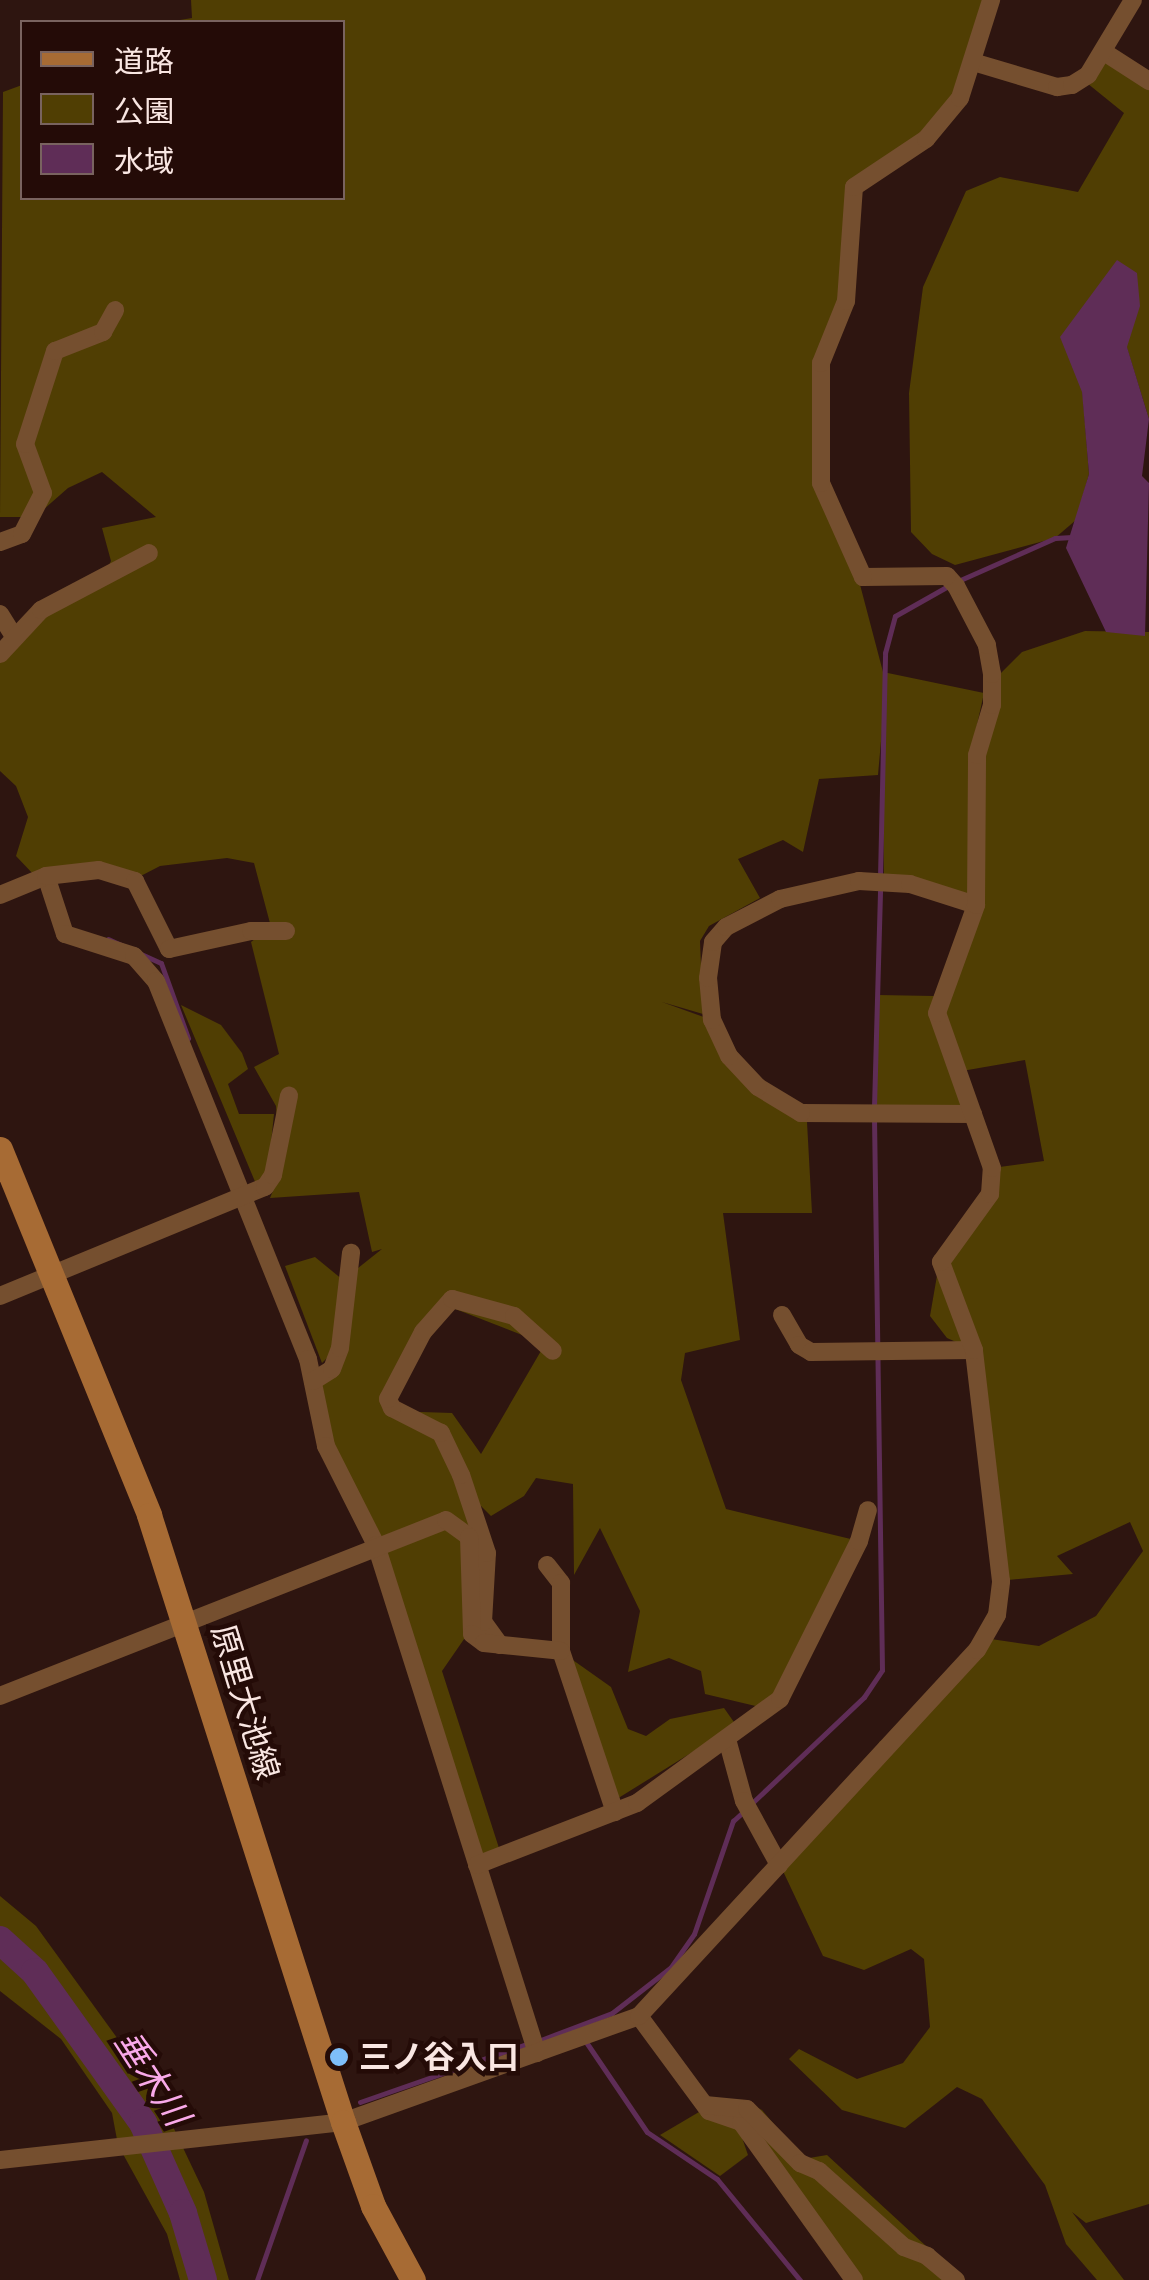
<!DOCTYPE html>
<meta charset="utf-8">
<style>
body{margin:0}
#map{position:relative;width:1149px;height:2280px;overflow:hidden;background:#2e1510;font-family:"Fira Sans","Noto Sans JP",sans-serif}
div>[style]{position:absolute}
[style*='--x']{left:calc(var(--x)*1px);top:calc(var(--y)*1px);width:calc(var(--w)*1px);rotate:calc(var(--a)*1deg)}
.green>*{inset:0;background:#503e03}
.water>*{inset:0;background:#5f2d57}
.stream>*{height:5px;margin:-2.5px;padding:0 2.5px;transform-origin:2.5px;border-radius:2.5px;background:#5f2d57}
.river>*{height:28px;margin:-14px;padding:0 14px;transform-origin:14px;border-radius:14px;background:#5f2d57}
.minor>*{height:18px;margin:-9px;padding:0 9px;transform-origin:9px;border-radius:9px;background:#754f2f}
.secondary>*{height:25px;margin:-12.5px;padding:0 12.5px;transform-origin:12.5px;border-radius:12.5px;background:#a76b34}
.dots>*{width:28px;height:28px;translate:-50% -50%;box-sizing:border-box;border:5px solid #240b07;border-radius:50%}
span{translate:-50% -50%;white-space:nowrap;text-align:center;line-height:1.15;-webkit-text-stroke:9px #240b07;paint-order:stroke}
.street-label{font-size:32px;color:#f9e6e2}
.poi-label{font-size:32px;color:#f9e6e2;font-weight:700}
.left{translate:0 -50%;text-align:left}
.water-label{font-size:35px;color:#f9a9e9;font-style:italic}
.legend{position:absolute;left:20px;top:20px;width:325px;height:180px;box-sizing:border-box;background:#240b07;border:2px solid #79635f;margin:0;padding:12px 18px;list-style:none;font-size:30px;color:#f9e6e2}
.legend li{display:flex;align-items:center;gap:20px;height:50px}
.legend b{width:50px;border:2px solid #79635f}
</style>
<div id="map">
<div class="green">
<div style="clip-path:polygon(evenodd,191px 0,984px 0,960px 98px,926px 139px,854px 187px,846px 301px,822px 374px,821px 483px,858px 577px,883px 672px,984px 693px,973px 743px,969px 903px,884px 875px,882px 730px,878px 775px,819px 779px,803px 852px,783px 840px,738px 859px,760px 898px,709px 926px,700px 941px,703px 1014px,662px 1002px,712px 1020px,729px 1056px,807px 1122px,812px 1213px,723px 1213px,740px 1340px,685px 1353px,681px 1380px,726px 1509px,859px 1541px,768px 1709px,705px 1694px,701px 1671px,669px 1658px,628px 1672px,640px 1611px,600px 1528px,574px 1575px,573px 1484px,536px 1478px,524px 1496px,491px 1516px,481px 1506px,471px 1629px,442px 1671px,499px 1848px,479px 1856px,372px 1537px,326px 1446px,318px 1383px,332px 1369px,348px 1276px,382px 1249px,372px 1252px,359px 1192px,270px 1198px,280px 1174px,276px 1106px,254px 1067px,279px 1054px,251px 942px,271px 927px,254px 863px,227px 858px,160px 866px,133px 880px,34px 875px,16px 856px,28px 817px,16px 786px,0 771px,0 654px,41px 610px,105px 573px,111px 561px,102px 528px,156px 517px,102px 472px,68px 488px,35px 517px,0 517px,3px 92px,22px 85px,22px 198px,342px 198px,342px 22px,168px 22px,192px 18px,191px 0,440px 1303px,545px 1344px,481px 1454px,452px 1413px,390px 1411px,440px 1303px)"></div>
<div style="clip-path:polygon(1104px 52px,1149px 82px,1149px 419px,1127px 348px,1080px 361px,1089px 474px,1076px 520px,1055px 538px,955px 565px,932px 554px,911px 532px,909px 393px,923px 287px,966px 191px,1000px 177px,1078px 192px,1124px 113px,1082px 79px)"></div>
<div style="clip-path:polygon(1085px 631px,1149px 632px,1149px 2204px,1086px 2223px,1072px 2212px,1124px 2280px,1097px 2280px,1066px 2244px,1045px 2185px,982px 2099px,957px 2087px,905px 2128px,842px 2110px,789px 2059px,799px 2049px,857px 2079px,903px 2063px,930px 2027px,924px 1959px,911px 1949px,864px 1970px,823px 1956px,782px 1869px,861px 1776px,880px 1741px,891px 1743px,984px 1638px,1039px 1646px,1096px 1616px,1143px 1551px,1130px 1522px,1057px 1556px,1073px 1574px,1008px 1580px,974px 1350px,947px 1338px,930px 1316px,939px 1264px,964px 1237px,992px 1168px,1044px 1161px,1025px 1060px,962px 1071px,966px 1114px,874px 1105px,878px 995px,934px 996px,976px 905px,977px 755px,996px 678px,1022px 652px)"></div>
<div style="clip-path:polygon(181px 1005px,221px 1025px,242px 1053px,248px 1069px,228px 1084px,239px 1114px,274px 1114px,268px 1172px,256px 1184px)"></div>
<div style="clip-path:polygon(315px 1257px,343px 1280px,333px 1352px,322px 1363px,285px 1266px)"></div>
<div style="clip-path:polygon(570px 1658px,611px 1687px,628px 1729px,646px 1736px,670px 1719px,724px 1708px,736px 1725px,612px 1802px)"></div>
<div style="clip-path:polygon(0 1896px,36px 1926px,157px 2093px,204px 2192px,229px 2280px,180px 2280px,167px 2234px,118px 2145px,112px 2113px,61px 2039px,0 1991px)"></div>
<div style="clip-path:polygon(746px 2102px,762px 2110px,803px 2159px,827px 2155px,963px 2280px,861px 2280px,737px 2111px)"></div>
<div style="clip-path:polygon(699px 2112px,739px 2129px,748px 2155px,720px 2176px,660px 2135px)"></div>
</div>
<div class="water">
<div style="clip-path:polygon(1117px 260px,1137px 273px,1140px 306px,1127px 347px,1149px 419px,1142px 476px,1149px 483px,1145px 636px,1106px 632px,1066px 548px,1089px 474px,1082px 392px,1060px 337px)"></div>
</div>
<div class="stream">
<div style="--x:958;--y:581;--w:106;--a:-23.9"></div>
<div style="--x:1055;--y:538;--w:17;--a:-3"></div>
<div style="--x:880;--y:877;--w:224;--a:-88.7"></div>
<div style="--x:885;--y:653;--w:38;--a:-75"></div>
<div style="--x:895;--y:616;--w:61;--a:-29.5"></div>
<div style="--x:108;--y:939;--w:58;--a:24.4"></div>
<div style="--x:161;--y:963;--w:80;--a:70.2"></div>
<div style="--x:874;--y:1107;--w:219;--a:-88.4"></div>
<div style="--x:752;--y:1803;--w:154;--a:-43.4"></div>
<div style="--x:864;--y:1697;--w:32;--a:-56"></div>
<div style="--x:882;--y:1670;--w:552;--a:-90.83"></div>
<div style="--x:584;--y:2039;--w:112;--a:55.9"></div>
<div style="--x:647;--y:2132;--w:84;--a:33.9"></div>
<div style="--x:717;--y:2179;--w:131;--a:50.6"></div>
<div style="--x:538;--y:2041;--w:79;--a:-20.7"></div>
<div style="--x:612;--y:2013;--w:75;--a:-37.9"></div>
<div style="--x:671;--y:1967;--w:40;--a:-55.1"></div>
<div style="--x:694;--y:1934;--w:120;--a:-71"></div>
<div style="--x:733;--y:1821;--w:15;--a:-42"></div>
<div style="--x:360;--y:2102;--w:177;--a:-19.2"></div>
<div style="--x:257;--y:2280;--w:148;--a:-70.7"></div>
</div>
<div class="river">
<div style="--x:0;--y:1940;--w:47;--a:42.4"></div>
<div style="--x:35;--y:1972;--w:186;--a:54.4"></div>
<div style="--x:143;--y:2123;--w:98;--a:66"></div>
<div style="--x:183;--y:2213;--w:70;--a:73.4"></div>
</div>
<div class="minor">
<div style="--x:1104;--y:52;--w:54;--a:32.8"></div>
<div style="--x:973;--y:62;--w:88;--a:16.6"></div>
<div style="--x:1057;--y:87;--w:15;--a:-8"></div>
<div style="--x:1072;--y:85;--w:19;--a:-32"></div>
<div style="--x:1088;--y:75;--w:87;--a:-59"></div>
<div style="--x:0;--y:542;--w:23;--a:-20"></div>
<div style="--x:22;--y:534;--w:46;--a:-62.9"></div>
<div style="--x:43;--y:493;--w:52;--a:-110.2"></div>
<div style="--x:25;--y:444;--w:98;--a:-72.1"></div>
<div style="--x:55;--y:351;--w:52;--a:-21.6"></div>
<div style="--x:103;--y:332;--w:25;--a:-61"></div>
<div style="--x:0;--y:614;--w:28;--a:58"></div>
<div style="--x:0;--y:654;--w:60;--a:-47"></div>
<div style="--x:41;--y:610;--w:122;--a:-27.8"></div>
<div style="--x:46;--y:876;--w:61;--a:71.9"></div>
<div style="--x:65;--y:934;--w:72;--a:17.7"></div>
<div style="--x:134;--y:956;--w:33;--a:49"></div>
<div style="--x:156;--y:981;--w:407;--a:68.1"></div>
<div style="--x:308;--y:1359;--w:89;--a:78.3"></div>
<div style="--x:326;--y:1446;--w:111;--a:63.2"></div>
<div style="--x:376;--y:1545;--w:533;--a:72.42"></div>
<div style="--x:0;--y:895;--w:50;--a:-22.4"></div>
<div style="--x:46;--y:876;--w:53;--a:-6.5"></div>
<div style="--x:99;--y:870;--w:38;--a:17"></div>
<div style="--x:135;--y:881;--w:76;--a:63.4"></div>
<div style="--x:169;--y:949;--w:84;--a:-12.4"></div>
<div style="--x:251;--y:931;--w:35;--a:0"></div>
<div style="--x:973;--y:1114;--w:172;--a:-179.7"></div>
<div style="--x:801;--y:1113;--w:50;--a:-148.8"></div>
<div style="--x:758;--y:1087;--w:42;--a:-133.1"></div>
<div style="--x:729;--y:1056;--w:40;--a:-115"></div>
<div style="--x:712;--y:1020;--w:42;--a:-95.4"></div>
<div style="--x:708;--y:978;--w:36;--a:-82"></div>
<div style="--x:713;--y:942;--w:20;--a:-49"></div>
<div style="--x:726;--y:927;--w:61;--a:-27.4"></div>
<div style="--x:780;--y:899;--w:81;--a:-12.8"></div>
<div style="--x:859;--y:881;--w:51;--a:3.4"></div>
<div style="--x:910;--y:884;--w:69;--a:17.7"></div>
<div style="--x:0;--y:1296;--w:287;--a:-22.4"></div>
<div style="--x:265;--y:1187;--w:14;--a:-56"></div>
<div style="--x:273;--y:1175;--w:81;--a:-78.6"></div>
<div style="--x:782;--y:1315;--w:34;--a:60"></div>
<div style="--x:799;--y:1345;--w:14;--a:30"></div>
<div style="--x:811;--y:1352;--w:163;--a:-0.7"></div>
<div style="--x:313;--y:1381;--w:22;--a:-32"></div>
<div style="--x:332;--y:1369;--w:22;--a:-69"></div>
<div style="--x:340;--y:1348;--w:96;--a:-83.4"></div>
<div style="--x:547;--y:1565;--w:23;--a:52"></div>
<div style="--x:561;--y:1583;--w:68;--a:90"></div>
<div style="--x:561;--y:1651;--w:170;--a:71.5"></div>
<div style="--x:500;--y:1645;--w:29;--a:-126"></div>
<div style="--x:483;--y:1622;--w:69;--a:-86.7"></div>
<div style="--x:487;--y:1553;--w:82;--a:-108.4"></div>
<div style="--x:461;--y:1475;--w:47;--a:-115.5"></div>
<div style="--x:441;--y:1433;--w:55;--a:-153"></div>
<div style="--x:392;--y:1408;--w:10;--a:-114"></div>
<div style="--x:388;--y:1399;--w:76;--a:-62.4"></div>
<div style="--x:423;--y:1332;--w:44;--a:-48.7"></div>
<div style="--x:452;--y:1299;--w:64;--a:15.3"></div>
<div style="--x:514;--y:1316;--w:52;--a:41.9"></div>
<div style="--x:0;--y:1696;--w:479;--a:-21.5"></div>
<div style="--x:446;--y:1520;--w:29;--a:36"></div>
<div style="--x:469;--y:1537;--w:97;--a:88.2"></div>
<div style="--x:472;--y:1634;--w:15;--a:37"></div>
<div style="--x:484;--y:1643;--w:77;--a:5.9"></div>
<div style="--x:727;--y:1739;--w:64;--a:74.7"></div>
<div style="--x:744;--y:1801;--w:73;--a:61.3"></div>
<div style="--x:477;--y:1865;--w:172;--a:-21.2"></div>
<div style="--x:637;--y:1803;--w:177;--a:-36"></div>
<div style="--x:780;--y:1699;--w:177;--a:-63.4"></div>
<div style="--x:859;--y:1541;--w:32;--a:-74"></div>
<div style="--x:639;--y:2016;--w:118;--a:53.6"></div>
<div style="--x:709;--y:2111;--w:34;--a:19"></div>
<div style="--x:741;--y:2122;--w:194;--a:54.4"></div>
<div style="--x:705;--y:2105;--w:42;--a:5.4"></div>
<div style="--x:747;--y:2109;--w:76;--a:45.5"></div>
<div style="--x:800;--y:2163;--w:21;--a:23"></div>
<div style="--x:819;--y:2171;--w:114;--a:41.8"></div>
<div style="--x:904;--y:2247;--w:25;--a:21"></div>
<div style="--x:927;--y:2256;--w:38;--a:40"></div>
<div style="--x:0;--y:2160;--w:345;--a:-6.3"></div>
<div style="--x:343;--y:2122;--w:314;--a:-19.7"></div>
<div style="--x:639;--y:2016;--w:498;--a:-47.3"></div>
<div style="--x:977;--y:1650;--w:40;--a:-60.3"></div>
<div style="--x:997;--y:1615;--w:34;--a:-83"></div>
<div style="--x:1001;--y:1581;--w:233;--a:-96.7"></div>
<div style="--x:974;--y:1350;--w:94;--a:-110.6"></div>
<div style="--x:941;--y:1262;--w:84;--a:-54.2"></div>
<div style="--x:990;--y:1194;--w:26;--a:-86"></div>
<div style="--x:992;--y:1168;--w:164;--a:-109.5"></div>
<div style="--x:937;--y:1013;--w:115;--a:-70.1"></div>
<div style="--x:976;--y:905;--w:150;--a:-89.6"></div>
<div style="--x:977;--y:755;--w:52;--a:-73.3"></div>
<div style="--x:992;--y:705;--w:31;--a:-90"></div>
<div style="--x:992;--y:674;--w:29;--a:-100"></div>
<div style="--x:987;--y:645;--w:67;--a:-117.7"></div>
<div style="--x:956;--y:586;--w:13;--a:-132"></div>
<div style="--x:947;--y:576;--w:84;--a:179.3"></div>
<div style="--x:863;--y:577;--w:103;--a:-114.1"></div>
<div style="--x:821;--y:483;--w:120;--a:-90"></div>
<div style="--x:821;--y:363;--w:67;--a:-68"></div>
<div style="--x:846;--y:301;--w:114;--a:-86"></div>
<div style="--x:854;--y:187;--w:87;--a:-33.7"></div>
<div style="--x:926;--y:139;--w:53;--a:-50.3"></div>
<div style="--x:960;--y:98;--w:103;--a:-72.4"></div>
</div>
<div class="secondary">
<div style="--x:0;--y:1149;--w:395;--a:67.8"></div>
<div style="--x:149;--y:1515;--w:637;--a:72.28"></div>
<div style="--x:343;--y:2122;--w:89;--a:70.3"></div>
<div style="--x:373;--y:2206;--w:84;--a:61.6"></div>
</div>
<div class="dots">
<div style="left:339px;top:2057px;background:#7ebef9"></div>
</div>
<div class="street-label">
<span style="left:245px;top:1702px;rotate:73deg">原里大池線</span>
</div>
<div class="poi-label">
<span class="left" style="left:359px;top:2057px">三ノ谷入口</span>
</div>
<div class="water-label">
<span style="left:152px;top:2078px;rotate:57deg">垂木川</span>
</div>
<ul class="legend">
<li><b style="height:12px;background:#a76b34"></b>道路</li>
<li><b style="height:28px;background:#503e03"></b>公園</li>
<li><b style="height:28px;background:#5f2d57"></b>水域</li>
</ul>
</div>
